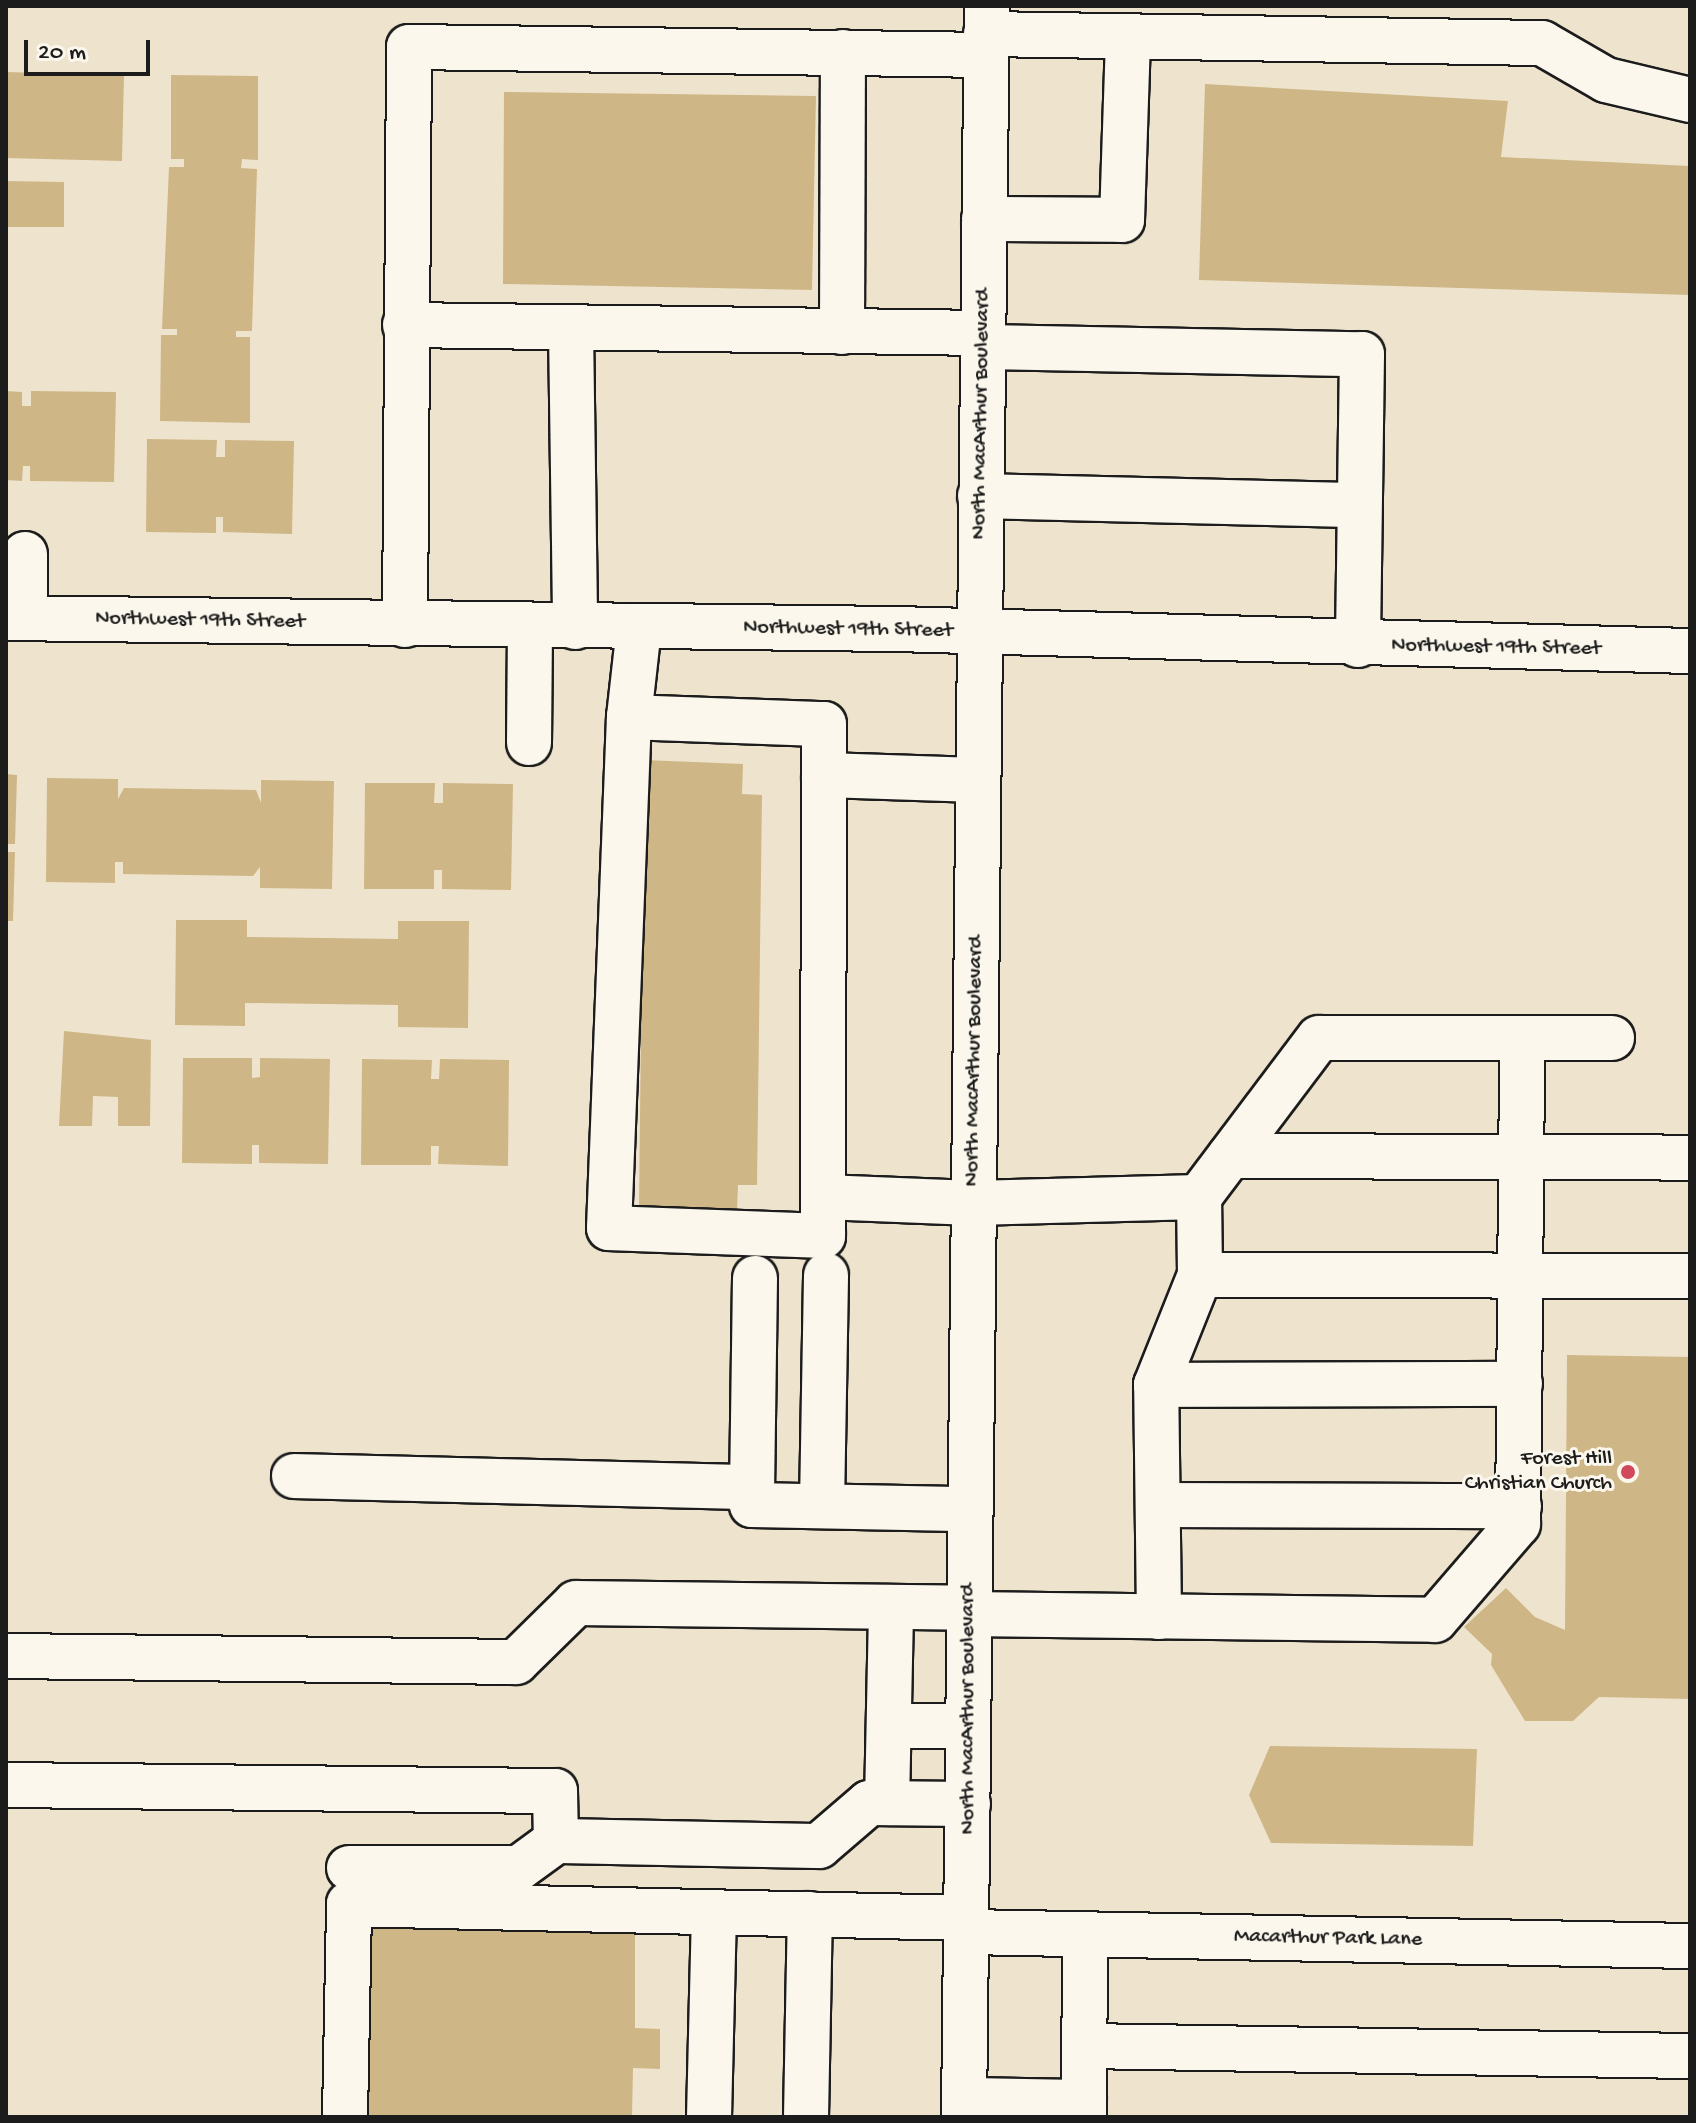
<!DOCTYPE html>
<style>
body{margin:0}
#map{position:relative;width:1696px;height:2123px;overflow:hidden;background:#eee4cd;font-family:"Gochi Hand",sans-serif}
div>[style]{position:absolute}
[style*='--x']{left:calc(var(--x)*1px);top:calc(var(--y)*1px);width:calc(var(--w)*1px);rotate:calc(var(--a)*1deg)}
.building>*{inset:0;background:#cfb686}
.roads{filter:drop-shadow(2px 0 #1c1c1c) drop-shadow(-2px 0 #1c1c1c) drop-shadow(0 2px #1c1c1c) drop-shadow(0 -2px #1c1c1c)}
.minor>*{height:44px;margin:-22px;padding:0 22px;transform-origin:22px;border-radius:22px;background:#fbf7ec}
.major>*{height:44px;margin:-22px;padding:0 22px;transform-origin:22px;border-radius:22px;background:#fbf7ec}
.dots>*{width:22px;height:22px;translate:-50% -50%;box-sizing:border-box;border:4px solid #fbf7ec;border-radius:50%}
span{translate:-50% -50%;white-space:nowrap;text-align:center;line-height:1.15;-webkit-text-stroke:6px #fbf7ec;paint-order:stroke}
.street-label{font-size:22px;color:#1c1c1c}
.poi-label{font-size:22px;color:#1c1c1c}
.right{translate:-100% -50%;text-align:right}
.frame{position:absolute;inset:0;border:8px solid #1c1c1c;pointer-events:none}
.scale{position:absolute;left:24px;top:40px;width:126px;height:36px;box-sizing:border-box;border:4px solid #1c1c1c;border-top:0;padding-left:10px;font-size:24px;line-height:28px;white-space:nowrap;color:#1c1c1c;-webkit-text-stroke:6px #fbf7ec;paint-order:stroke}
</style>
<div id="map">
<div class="building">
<div style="clip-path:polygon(6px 72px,124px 75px,122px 161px,6px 158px)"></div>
<div style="clip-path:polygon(171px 75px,258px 76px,258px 160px,242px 159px,241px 168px,257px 169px,252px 331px,236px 331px,236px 337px,250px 337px,250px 423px,160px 421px,161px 335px,177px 335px,177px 329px,162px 329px,169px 167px,184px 167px,184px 159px,171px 159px)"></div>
<div style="clip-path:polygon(1205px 84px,1508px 101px,1501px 157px,1690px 166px,1690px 295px,1199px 280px)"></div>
<div style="clip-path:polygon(504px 92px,816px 96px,812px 290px,503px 284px)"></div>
<div style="clip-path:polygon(6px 181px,64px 182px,64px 227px,6px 227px)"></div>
<div style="clip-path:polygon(6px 391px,22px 392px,22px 406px,31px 406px,31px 391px,116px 392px,114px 482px,30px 481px,30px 466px,23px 466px,22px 481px,6px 480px)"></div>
<div style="clip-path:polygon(147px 439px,217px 440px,216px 457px,225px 457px,225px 440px,294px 441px,292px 534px,223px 532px,223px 517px,216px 517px,216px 533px,146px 532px)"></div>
<div style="clip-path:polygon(644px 760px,743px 764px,742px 794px,762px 795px,757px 1185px,738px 1185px,737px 1211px,639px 1206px)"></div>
<div style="clip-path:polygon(6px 774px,17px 775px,15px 844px,6px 844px)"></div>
<div style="clip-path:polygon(47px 778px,118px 779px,118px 799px,124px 788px,256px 790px,261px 803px,261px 780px,334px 781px,332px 889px,260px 888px,260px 867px,253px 876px,123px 874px,123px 862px,115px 862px,115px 883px,46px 882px)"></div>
<div style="clip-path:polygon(365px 783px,435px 783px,434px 803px,443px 803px,443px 783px,513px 784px,511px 890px,442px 889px,442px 870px,434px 870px,434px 889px,364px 889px)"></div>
<div style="clip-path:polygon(6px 852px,15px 852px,13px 921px,6px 921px)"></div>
<div style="clip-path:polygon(176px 920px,247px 920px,247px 937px,398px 939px,398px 921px,469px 921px,468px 1028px,398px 1027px,398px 1005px,245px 1003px,245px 1026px,175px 1025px)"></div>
<div style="clip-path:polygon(64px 1031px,151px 1040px,150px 1126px,118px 1126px,118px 1097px,93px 1096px,92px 1126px,59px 1126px)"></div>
<div style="clip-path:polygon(183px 1058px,252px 1058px,252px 1078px,260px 1077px,260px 1058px,330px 1059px,328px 1164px,259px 1163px,259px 1145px,252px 1145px,252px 1164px,182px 1163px)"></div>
<div style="clip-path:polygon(362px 1059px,432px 1060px,431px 1079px,439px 1079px,440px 1059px,509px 1060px,508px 1166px,438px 1164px,439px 1146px,431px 1146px,431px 1165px,361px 1165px)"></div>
<div style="clip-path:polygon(1567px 1355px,1690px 1357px,1690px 1699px,1599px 1697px,1573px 1721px,1525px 1721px,1491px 1665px,1492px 1654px,1464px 1627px,1506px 1588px,1535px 1617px,1565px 1630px)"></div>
<div style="clip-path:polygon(1270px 1746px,1477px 1749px,1473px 1846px,1271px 1843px,1249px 1795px)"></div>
<div style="clip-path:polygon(367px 1909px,635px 1924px,635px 2028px,660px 2029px,660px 2069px,633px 2068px,632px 2117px,364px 2117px)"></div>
</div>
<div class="roads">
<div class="minor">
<div style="--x:986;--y:34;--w:556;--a:0.93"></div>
<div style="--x:1542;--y:43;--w:74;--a:30"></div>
<div style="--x:1606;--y:80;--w:86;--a:13.4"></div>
<div style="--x:984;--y:219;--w:138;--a:0.4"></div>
<div style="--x:1122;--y:220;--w:183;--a:-88.1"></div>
<div style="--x:405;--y:325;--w:578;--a:0.79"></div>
<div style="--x:571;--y:328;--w:299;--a:89.2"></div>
<div style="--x:842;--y:332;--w:280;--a:-89.8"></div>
<div style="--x:982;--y:347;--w:380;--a:1.1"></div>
<div style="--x:1362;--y:354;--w:291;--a:90.8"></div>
<div style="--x:980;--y:496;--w:379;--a:1.4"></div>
<div style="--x:25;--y:554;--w:64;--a:90"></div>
<div style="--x:6;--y:618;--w:890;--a:0.71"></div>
<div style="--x:896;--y:629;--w:794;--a:1.59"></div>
<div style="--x:405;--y:625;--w:578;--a:-89.6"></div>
<div style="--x:409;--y:47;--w:577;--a:0.79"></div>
<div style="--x:629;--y:717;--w:195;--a:2.1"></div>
<div style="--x:824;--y:724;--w:512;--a:90.11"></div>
<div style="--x:823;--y:1236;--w:214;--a:-177.9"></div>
<div style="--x:609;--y:1228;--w:511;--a:-87.76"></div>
<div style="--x:629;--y:717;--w:90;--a:-83.6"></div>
<div style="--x:529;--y:743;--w:117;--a:-89.5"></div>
<div style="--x:824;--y:775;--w:154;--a:1.9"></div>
<div style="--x:1230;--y:1156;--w:460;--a:0.2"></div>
<div style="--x:823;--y:1197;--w:150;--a:2.3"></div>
<div style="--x:973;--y:1203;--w:226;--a:-1.5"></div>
<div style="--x:1200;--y:1275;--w:490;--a:0.1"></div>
<div style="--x:755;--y:1278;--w:227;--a:90.8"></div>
<div style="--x:752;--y:1505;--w:218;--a:1.1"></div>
<div style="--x:1156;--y:1385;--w:364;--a:-0.2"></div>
<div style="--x:294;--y:1476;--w:458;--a:1.4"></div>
<div style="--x:1158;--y:1505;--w:361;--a:0.2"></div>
<div style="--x:822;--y:1506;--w:231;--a:-89"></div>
<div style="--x:969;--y:1614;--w:466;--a:0.7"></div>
<div style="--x:1435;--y:1620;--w:127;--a:-49.2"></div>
<div style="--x:1518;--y:1524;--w:486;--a:-89.5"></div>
<div style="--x:1159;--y:1617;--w:232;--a:-90.7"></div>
<div style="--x:1156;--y:1385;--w:118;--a:-68.2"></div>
<div style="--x:1200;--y:1275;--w:78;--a:-90.7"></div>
<div style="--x:1199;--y:1197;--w:199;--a:-53"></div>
<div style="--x:1319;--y:1038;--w:293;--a:0"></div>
<div style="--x:6;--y:1656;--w:510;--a:0.67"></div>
<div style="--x:516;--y:1662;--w:84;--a:-44.5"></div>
<div style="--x:576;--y:1603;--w:393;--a:0.7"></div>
<div style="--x:889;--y:1726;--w:79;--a:0"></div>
<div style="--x:6;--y:1785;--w:549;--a:0.63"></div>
<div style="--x:555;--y:1791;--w:50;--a:88.9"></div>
<div style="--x:556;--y:1841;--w:263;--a:1.1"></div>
<div style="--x:819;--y:1846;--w:66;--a:-40.7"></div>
<div style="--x:869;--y:1803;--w:99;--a:0.6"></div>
<div style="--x:887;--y:1803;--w:196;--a:-88.8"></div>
<div style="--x:349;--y:1868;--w:170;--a:0"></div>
<div style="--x:519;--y:1868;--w:46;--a:-36.1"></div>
<div style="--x:967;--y:1932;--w:723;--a:1.11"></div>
<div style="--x:1085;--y:2046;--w:605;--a:0.95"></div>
<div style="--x:965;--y:2100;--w:119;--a:1"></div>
<div style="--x:345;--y:2117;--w:213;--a:-88.9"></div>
<div style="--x:349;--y:1904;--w:618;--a:1.3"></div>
<div style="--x:709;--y:2117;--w:204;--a:-88.6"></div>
<div style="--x:806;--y:2117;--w:203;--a:-88.9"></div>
<div style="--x:1084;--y:2117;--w:183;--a:-89.7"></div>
</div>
<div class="major">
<div style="--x:964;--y:2117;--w:2111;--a:-89.38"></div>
</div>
</div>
<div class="dots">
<div style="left:1628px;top:1472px;background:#d1495b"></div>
</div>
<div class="street-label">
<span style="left:982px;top:414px;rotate:-89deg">North MacArthur Boulevard</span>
<span style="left:200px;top:621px;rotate:1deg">Northwest 19th Street</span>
<span style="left:848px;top:630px;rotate:1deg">Northwest 19th Street</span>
<span style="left:1496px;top:648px;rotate:1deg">Northwest 19th Street</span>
<span style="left:975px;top:1061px;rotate:-89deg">North MacArthur Boulevard</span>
<span style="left:969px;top:1709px;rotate:-90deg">North MacArthur Boulevard</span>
<span style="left:1328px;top:1939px;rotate:1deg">Macarthur Park Lane</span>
</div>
<div class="poi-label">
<span class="right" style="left:1612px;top:1472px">Forest Hill<br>Christian Church</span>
</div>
<div class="frame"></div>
<div class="scale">20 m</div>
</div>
